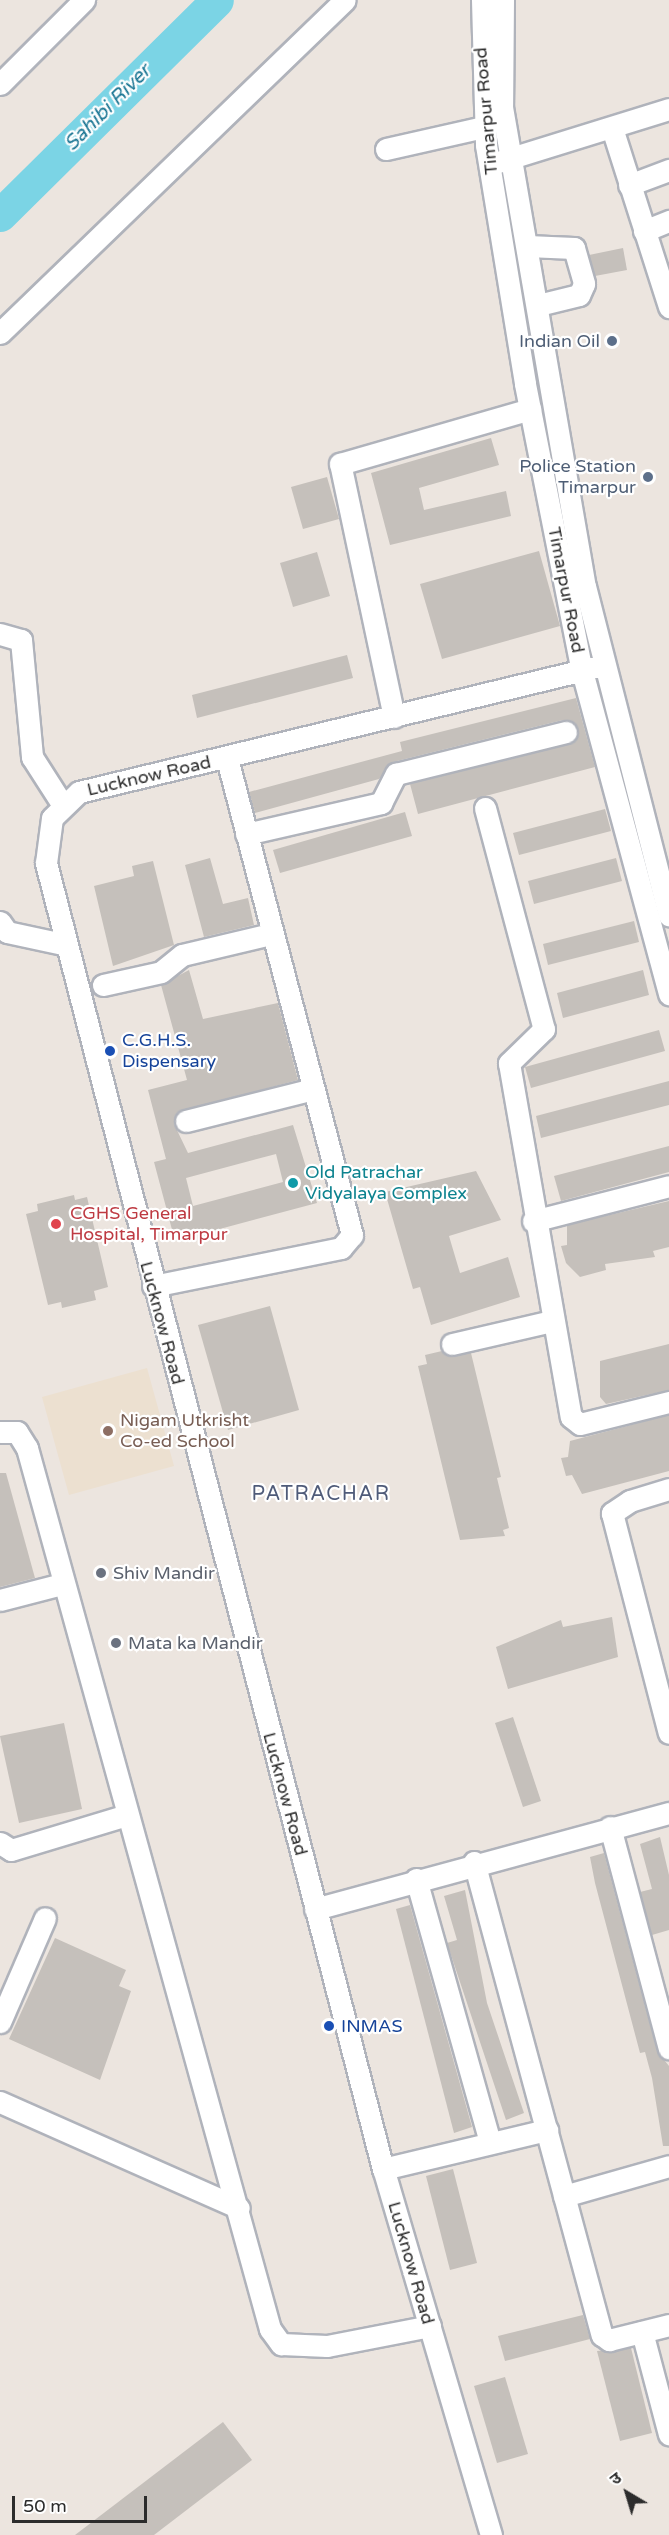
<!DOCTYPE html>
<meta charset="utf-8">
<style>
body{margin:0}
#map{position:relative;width:669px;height:2535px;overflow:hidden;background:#ece5df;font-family:"Varela Round","Noto Sans Devanagari",sans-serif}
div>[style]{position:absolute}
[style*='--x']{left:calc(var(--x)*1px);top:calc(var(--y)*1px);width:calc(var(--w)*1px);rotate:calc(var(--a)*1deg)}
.education>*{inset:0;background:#ece0d0}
.river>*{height:33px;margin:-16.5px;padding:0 16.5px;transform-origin:16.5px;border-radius:16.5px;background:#7bd4e5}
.building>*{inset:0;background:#c5c0bb}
.roads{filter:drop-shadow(2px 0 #b0b3bb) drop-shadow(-2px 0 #b0b3bb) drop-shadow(0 2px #b0b3bb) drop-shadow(0 -2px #b0b3bb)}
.minor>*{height:21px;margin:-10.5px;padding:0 10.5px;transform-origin:10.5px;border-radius:10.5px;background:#fff}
.dots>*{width:16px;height:16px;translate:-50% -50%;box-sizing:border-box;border:3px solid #fff;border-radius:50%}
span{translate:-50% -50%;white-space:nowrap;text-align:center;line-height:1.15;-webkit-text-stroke:4.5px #fff;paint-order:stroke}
.street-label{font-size:18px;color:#2c2c2c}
.service-label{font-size:18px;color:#4e5e75}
.right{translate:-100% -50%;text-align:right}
.transit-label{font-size:18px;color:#164399}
.left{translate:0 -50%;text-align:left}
.culture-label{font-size:18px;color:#0d838f}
.health-label{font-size:18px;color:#be3a42}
.education-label{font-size:18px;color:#785e54}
.worship-label{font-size:18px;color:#5b616d}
.water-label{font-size:20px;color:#197593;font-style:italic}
.neighbourhood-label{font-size:20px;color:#4f5b79;letter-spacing:1.5px}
.north{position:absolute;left:597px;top:2463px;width:60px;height:60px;-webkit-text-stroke:4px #fff;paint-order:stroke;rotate:322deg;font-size:16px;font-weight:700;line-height:24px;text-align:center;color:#2c2c2c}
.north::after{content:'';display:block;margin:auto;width:21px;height:27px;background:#2c2c2c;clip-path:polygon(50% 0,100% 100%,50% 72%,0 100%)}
.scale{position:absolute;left:12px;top:2496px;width:135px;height:27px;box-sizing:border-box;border:3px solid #2c2c2c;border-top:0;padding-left:8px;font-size:18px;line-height:21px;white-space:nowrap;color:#2c2c2c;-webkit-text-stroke:4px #fff;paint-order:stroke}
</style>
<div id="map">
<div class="education">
<div style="clip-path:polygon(147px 1368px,174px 1466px,69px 1495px,42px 1397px)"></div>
</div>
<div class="river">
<div style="--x:0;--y:215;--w:305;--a:-44.7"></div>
</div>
<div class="building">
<div style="clip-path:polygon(623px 248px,627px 270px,595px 276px,589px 255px)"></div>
<div style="clip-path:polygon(491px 438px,499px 465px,419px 488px,424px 510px,506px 491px,511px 516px,390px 545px,371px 473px)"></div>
<div style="clip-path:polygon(327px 477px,339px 519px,303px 529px,291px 487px)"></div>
<div style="clip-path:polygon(539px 551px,560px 626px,442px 659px,420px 584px)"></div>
<div style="clip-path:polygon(317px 552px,330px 596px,293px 607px,280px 563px)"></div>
<div style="clip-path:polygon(347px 655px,353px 678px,197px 718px,192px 695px)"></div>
<div style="clip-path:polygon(576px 698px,595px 767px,418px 814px,410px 784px,570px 744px,578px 728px,563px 720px,393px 762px,379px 779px,255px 813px,249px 792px,402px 751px,400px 742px)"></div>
<div style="clip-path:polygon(605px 809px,611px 831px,519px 855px,513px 833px)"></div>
<div style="clip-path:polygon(405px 812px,412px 836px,280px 873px,273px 850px)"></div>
<div style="clip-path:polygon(210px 858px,223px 904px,248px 898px,254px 925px,204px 937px,185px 865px)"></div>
<div style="clip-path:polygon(616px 858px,622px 881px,534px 904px,528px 881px)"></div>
<div style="clip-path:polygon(153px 861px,174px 945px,113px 966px,94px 886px,134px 876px,132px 866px)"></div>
<div style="clip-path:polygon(634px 921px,639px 942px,548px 965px,543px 944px)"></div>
<div style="clip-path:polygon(evenodd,189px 970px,203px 1019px,278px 1003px,298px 1080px,178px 1112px,174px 1124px,188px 1153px,293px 1125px,317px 1203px,175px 1241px,154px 1162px,166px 1159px,148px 1090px,187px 1080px,161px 985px,189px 970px,276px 1154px,283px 1182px,193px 1206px,186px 1178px,276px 1154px)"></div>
<div style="clip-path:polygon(643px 970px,649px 995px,563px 1018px,557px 993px)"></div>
<div style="clip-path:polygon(659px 1030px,665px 1051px,531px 1088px,525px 1067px)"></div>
<div style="clip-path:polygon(669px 1081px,669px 1105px,541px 1138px,536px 1116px)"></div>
<div style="clip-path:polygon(669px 1146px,669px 1172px,561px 1201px,554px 1176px)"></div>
<div style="clip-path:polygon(476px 1171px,501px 1220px,449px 1236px,460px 1273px,508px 1257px,520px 1297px,431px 1325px,420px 1287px,413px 1289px,385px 1192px)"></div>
<div style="clip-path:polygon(74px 1195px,75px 1200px,87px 1197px,108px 1287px,94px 1291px,96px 1300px,62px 1308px,61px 1302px,48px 1305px,26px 1214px,38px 1211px,37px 1204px)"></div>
<div style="clip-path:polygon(669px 1201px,669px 1247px,653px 1251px,655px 1257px,605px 1264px,606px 1270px,580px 1277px,566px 1263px,561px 1246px,567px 1245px,567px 1225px)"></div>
<div style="clip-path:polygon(270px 1306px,299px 1410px,228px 1430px,198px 1325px)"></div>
<div style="clip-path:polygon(669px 1344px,669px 1390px,606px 1404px,600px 1397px,600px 1361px)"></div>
<div style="clip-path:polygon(442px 1351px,449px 1356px,471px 1353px,501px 1477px,497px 1478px,509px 1528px,503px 1530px,505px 1536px,460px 1540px,418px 1366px,427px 1364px,425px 1355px)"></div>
<div style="clip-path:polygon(669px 1415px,669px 1471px,582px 1494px,572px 1475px,566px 1476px,561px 1458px,568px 1457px,570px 1441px)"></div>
<div style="clip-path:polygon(0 1473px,6px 1473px,35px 1578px,0 1587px)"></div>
<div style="clip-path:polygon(612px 1617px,618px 1657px,508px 1689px,496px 1647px,561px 1620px,563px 1627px)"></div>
<div style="clip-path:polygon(513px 1717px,541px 1801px,523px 1807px,495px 1723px)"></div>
<div style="clip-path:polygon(64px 1723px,82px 1809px,19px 1823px,0 1736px)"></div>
<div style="clip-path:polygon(660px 1837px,669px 1875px,669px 1930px,652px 1935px,640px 1892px,652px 1889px,640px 1844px)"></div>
<div style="clip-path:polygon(604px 1853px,657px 2051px,669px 2066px,669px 2146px,663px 2146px,652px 2078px,645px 2052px,640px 2053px,595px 1883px,590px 1857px)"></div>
<div style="clip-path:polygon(465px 1890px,487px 2003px,524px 2113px,506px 2120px,447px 1943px,457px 1940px,444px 1896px)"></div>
<div style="clip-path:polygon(410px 1905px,472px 2127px,454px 2133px,396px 1909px)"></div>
<div style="clip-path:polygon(55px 1938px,126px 1970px,119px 1986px,131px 1991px,100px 2080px,9px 2039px)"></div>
<div style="clip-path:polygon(453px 2169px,477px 2263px,450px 2270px,426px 2176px)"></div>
<div style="clip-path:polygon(583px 2315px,590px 2339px,505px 2361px,498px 2336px)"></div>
<div style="clip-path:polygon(631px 2348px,652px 2433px,620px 2441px,597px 2351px)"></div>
<div style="clip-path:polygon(505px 2377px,528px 2454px,497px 2463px,474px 2386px)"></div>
<div style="clip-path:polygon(223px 2422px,252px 2460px,154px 2535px,75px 2535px)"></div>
</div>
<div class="roads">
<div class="minor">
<div style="--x:482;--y:0;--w:145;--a:88.4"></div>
<div style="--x:486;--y:145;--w:242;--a:80.7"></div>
<div style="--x:525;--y:384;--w:293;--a:78.8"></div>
<div style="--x:582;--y:671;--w:335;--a:74.9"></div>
<div style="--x:503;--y:0;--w:107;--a:90.5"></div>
<div style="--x:502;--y:107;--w:486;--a:80.2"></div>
<div style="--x:585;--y:586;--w:340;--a:75.7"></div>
<div style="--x:0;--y:84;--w:119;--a:-45"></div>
<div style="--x:612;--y:128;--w:188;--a:72.3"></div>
<div style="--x:386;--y:149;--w:100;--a:-12.7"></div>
<div style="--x:498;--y:162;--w:179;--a:-17.2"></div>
<div style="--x:629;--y:185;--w:43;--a:-20.6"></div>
<div style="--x:644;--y:231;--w:27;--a:-22"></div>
<div style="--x:527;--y:246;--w:47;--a:2.4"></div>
<div style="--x:574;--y:248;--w:37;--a:74"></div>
<div style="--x:584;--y:284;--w:12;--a:114"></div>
<div style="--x:579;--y:295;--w:42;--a:166.3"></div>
<div style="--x:0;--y:333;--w:479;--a:-44"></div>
<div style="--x:0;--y:634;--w:22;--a:16"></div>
<div style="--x:21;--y:640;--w:118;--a:84.6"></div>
<div style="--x:32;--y:757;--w:56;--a:57.4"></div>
<div style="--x:394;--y:717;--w:259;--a:-102"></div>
<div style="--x:340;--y:464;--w:198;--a:-16.1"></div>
<div style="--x:485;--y:808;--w:229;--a:75.1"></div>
<div style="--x:544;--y:1029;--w:49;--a:135.8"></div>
<div style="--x:509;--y:1063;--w:359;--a:80.1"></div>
<div style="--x:571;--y:1417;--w:11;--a:38"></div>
<div style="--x:580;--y:1424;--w:92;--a:-13.9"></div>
<div style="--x:246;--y:834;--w:139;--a:-12.9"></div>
<div style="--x:381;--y:803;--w:33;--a:-63"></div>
<div style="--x:396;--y:774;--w:175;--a:-13.9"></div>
<div style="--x:0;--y:922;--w:12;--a:55"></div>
<div style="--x:7;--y:932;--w:57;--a:12.1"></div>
<div style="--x:103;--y:985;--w:59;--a:-12.6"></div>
<div style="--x:161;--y:972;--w:27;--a:-39"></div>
<div style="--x:182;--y:955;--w:91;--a:-13.3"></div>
<div style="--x:186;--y:1121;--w:131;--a:-14.1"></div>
<div style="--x:533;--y:1221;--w:140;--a:-14.4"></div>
<div style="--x:153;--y:1286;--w:192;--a:-11.4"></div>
<div style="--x:341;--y:1248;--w:17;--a:-50"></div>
<div style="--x:352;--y:1235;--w:493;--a:-104.7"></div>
<div style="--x:452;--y:1344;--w:103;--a:-13"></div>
<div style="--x:0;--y:1432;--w:17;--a:0"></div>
<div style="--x:17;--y:1432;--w:19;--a:58"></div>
<div style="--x:27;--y:1448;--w:914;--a:74.58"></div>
<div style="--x:270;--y:2329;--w:19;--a:54"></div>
<div style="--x:281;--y:2344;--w:46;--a:2.5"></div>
<div style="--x:327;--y:2346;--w:105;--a:-11"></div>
<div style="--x:669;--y:1489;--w:41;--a:162.9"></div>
<div style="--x:630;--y:1501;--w:22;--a:146"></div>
<div style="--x:612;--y:1513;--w:227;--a:75.5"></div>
<div style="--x:0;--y:1600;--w:64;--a:-14.5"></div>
<div style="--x:610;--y:1827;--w:229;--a:75.1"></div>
<div style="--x:0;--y:1843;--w:13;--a:32"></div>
<div style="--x:11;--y:1850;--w:121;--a:-16.8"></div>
<div style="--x:474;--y:1862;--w:490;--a:74.9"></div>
<div style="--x:602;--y:2335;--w:9;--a:36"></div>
<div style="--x:609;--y:2340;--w:62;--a:-14"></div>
<div style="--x:416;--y:1879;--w:274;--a:74.3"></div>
<div style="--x:315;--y:1909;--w:367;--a:-15.2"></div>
<div style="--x:0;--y:2022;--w:113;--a:-66.6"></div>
<div style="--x:0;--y:2102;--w:261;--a:23.9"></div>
<div style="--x:383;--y:2169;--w:169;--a:-13.4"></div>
<div style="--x:564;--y:2196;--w:109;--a:-15.9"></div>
<div style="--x:642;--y:2332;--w:106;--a:75.2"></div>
<div style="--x:491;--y:2535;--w:382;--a:-106.4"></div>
<div style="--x:383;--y:2169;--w:1349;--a:-104.47"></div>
<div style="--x:46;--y:863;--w:45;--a:-82.4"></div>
<div style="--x:52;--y:818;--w:37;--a:-44"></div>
<div style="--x:79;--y:792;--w:540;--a:-13.6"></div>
</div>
</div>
<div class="dots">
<div style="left:612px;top:341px;background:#5c6f8a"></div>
<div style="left:648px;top:477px;background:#5c6f8a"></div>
<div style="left:110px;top:1051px;background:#1a4fb4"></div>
<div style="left:293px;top:1183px;background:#0f9aa8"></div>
<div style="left:56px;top:1224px;background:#e0444e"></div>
<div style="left:108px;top:1431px;background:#8d6e63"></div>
<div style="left:101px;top:1573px;background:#6b7280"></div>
<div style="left:116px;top:1643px;background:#6b7280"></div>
<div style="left:329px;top:2026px;background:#1a4fb4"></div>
</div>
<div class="street-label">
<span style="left:486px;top:111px;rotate:-95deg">Timarpur Road</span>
<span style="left:566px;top:590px;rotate:79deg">Timarpur Road</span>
<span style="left:149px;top:776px;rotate:-13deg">Lucknow Road</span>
<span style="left:162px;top:1323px;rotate:75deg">Lucknow Road</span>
<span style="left:285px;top:1794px;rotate:75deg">Lucknow Road</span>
<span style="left:411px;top:2263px;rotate:74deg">Lucknow Road</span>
</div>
<div class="service-label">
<span class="right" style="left:600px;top:341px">Indian Oil</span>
<span class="right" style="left:636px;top:477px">Police Station<br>Timarpur</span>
</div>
<div class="transit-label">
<span class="left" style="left:122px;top:1051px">C.G.H.S.<br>Dispensary</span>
<span class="left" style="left:341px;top:2026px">INMAS</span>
</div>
<div class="culture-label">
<span class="left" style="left:305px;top:1183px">Old Patrachar<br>Vidyalaya Complex</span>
</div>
<div class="health-label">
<span class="left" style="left:70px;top:1224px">CGHS General<br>Hospital, Timarpur</span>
</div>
<div class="education-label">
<span class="left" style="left:120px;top:1431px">Nigam Utkrisht<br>Co-ed School</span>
</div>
<div class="worship-label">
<span class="left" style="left:113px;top:1573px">Shiv Mandir</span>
<span class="left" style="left:128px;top:1643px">Mata ka Mandir</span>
</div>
<div class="water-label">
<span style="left:108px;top:108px;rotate:-45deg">Sahibi River</span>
</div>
<div class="neighbourhood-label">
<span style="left:321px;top:1494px">PATRACHAR</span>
</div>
<div class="north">उ</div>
<div class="scale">50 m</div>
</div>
